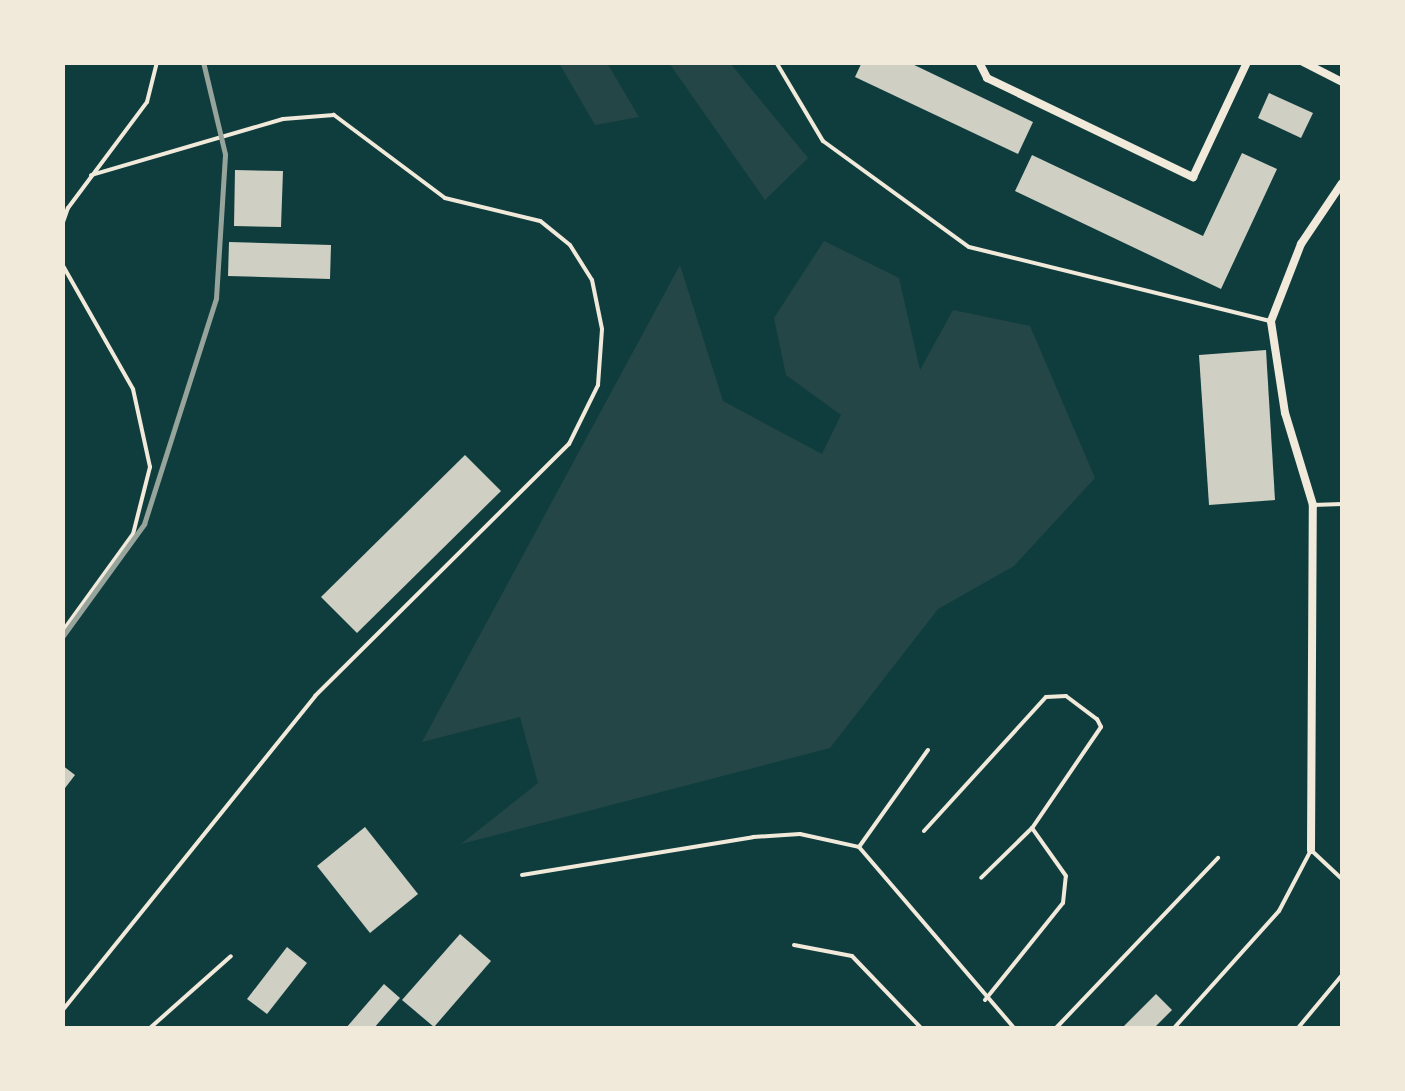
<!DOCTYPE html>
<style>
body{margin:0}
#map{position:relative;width:1405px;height:1091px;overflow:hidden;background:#0f3d3e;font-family:"Golos Text",sans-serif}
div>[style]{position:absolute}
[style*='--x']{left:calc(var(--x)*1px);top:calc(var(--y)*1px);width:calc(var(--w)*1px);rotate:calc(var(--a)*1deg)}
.green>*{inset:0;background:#244646}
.building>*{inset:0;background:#cfcfc3}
.path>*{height:4px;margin:-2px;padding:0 2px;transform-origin:2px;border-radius:2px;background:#f1e9da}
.service>*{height:4px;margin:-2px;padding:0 2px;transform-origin:2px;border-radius:2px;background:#f1e9da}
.minor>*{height:8px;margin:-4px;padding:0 4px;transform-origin:4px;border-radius:4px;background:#f1e9da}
.rail>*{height:5px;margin:-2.5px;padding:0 2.5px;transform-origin:2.5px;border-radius:2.5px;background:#97a49c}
span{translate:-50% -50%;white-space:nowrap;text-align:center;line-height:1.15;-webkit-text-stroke:9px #f1e9da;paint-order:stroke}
.frame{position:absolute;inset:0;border:65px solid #f1e9da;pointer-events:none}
</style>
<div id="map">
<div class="green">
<div style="clip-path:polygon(559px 63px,607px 63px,639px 117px,595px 125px)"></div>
<div style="clip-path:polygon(669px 63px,730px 63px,808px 158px,765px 200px)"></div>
<div style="clip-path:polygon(824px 241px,899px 278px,920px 370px,953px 310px,1030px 326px,1095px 478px,1014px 566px,938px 609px,830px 748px,461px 844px,538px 783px,520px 717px,422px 742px,680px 265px,723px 401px,822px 454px,841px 415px,786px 375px,774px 318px)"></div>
</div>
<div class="building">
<div style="clip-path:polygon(862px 62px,908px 62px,1033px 122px,1018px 154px,855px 77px)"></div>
<div style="clip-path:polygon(1269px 93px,1313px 113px,1301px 138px,1258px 118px)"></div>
<div style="clip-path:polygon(1242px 153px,1277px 169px,1221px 289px,1015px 191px,1032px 155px,1203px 236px)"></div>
<div style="clip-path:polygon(235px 170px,283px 171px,281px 227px,234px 226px)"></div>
<div style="clip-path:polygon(229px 242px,331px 245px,330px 279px,228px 276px)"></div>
<div style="clip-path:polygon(1266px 350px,1275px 500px,1209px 505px,1199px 355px)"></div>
<div style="clip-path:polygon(465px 455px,501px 491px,357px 633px,321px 597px)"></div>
<div style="clip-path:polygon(62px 765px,75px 775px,62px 792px)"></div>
<div style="clip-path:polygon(365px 827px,418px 894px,370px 933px,317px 866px)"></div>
<div style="clip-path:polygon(460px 934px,491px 961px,434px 1027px,402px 1000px)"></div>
<div style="clip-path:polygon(287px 947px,307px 963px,267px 1014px,247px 999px)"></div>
<div style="clip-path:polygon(384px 984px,400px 998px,374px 1028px,346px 1028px)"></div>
<div style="clip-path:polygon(1156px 994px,1172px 1010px,1154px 1028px,1122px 1028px)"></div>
</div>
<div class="path">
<div style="--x:1342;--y:126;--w:1;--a:90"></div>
</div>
<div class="service">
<div style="--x:776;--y:62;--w:92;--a:59.3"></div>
<div style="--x:823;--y:141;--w:180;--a:36"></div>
<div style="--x:969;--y:247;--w:311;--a:13.8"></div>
<div style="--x:62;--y:225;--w:18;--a:-71"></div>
<div style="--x:68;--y:208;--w:132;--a:-53.3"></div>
<div style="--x:147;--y:102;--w:41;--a:-76"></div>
<div style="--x:62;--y:264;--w:144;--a:60.4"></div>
<div style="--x:133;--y:389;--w:80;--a:77.7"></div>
<div style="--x:150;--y:467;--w:69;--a:104.2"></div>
<div style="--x:133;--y:534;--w:121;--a:125.9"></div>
<div style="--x:1313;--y:505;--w:29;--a:-2"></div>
<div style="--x:924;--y:831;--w:181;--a:-47.7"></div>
<div style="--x:1046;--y:697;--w:20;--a:-3"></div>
<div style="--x:1066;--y:696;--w:39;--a:37"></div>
<div style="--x:1097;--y:719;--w:9;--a:63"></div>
<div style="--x:1101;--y:727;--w:122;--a:124.3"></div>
<div style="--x:1032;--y:828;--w:71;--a:135.6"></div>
<div style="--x:859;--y:847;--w:119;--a:-54.6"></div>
<div style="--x:522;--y:875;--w:234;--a:-9.3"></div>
<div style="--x:753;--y:837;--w:47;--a:-3.7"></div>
<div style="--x:800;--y:834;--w:60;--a:12.4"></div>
<div style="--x:859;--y:847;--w:238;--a:49.4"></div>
<div style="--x:794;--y:945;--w:59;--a:10.7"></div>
<div style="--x:852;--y:956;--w:100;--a:46.2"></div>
<div style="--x:985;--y:1000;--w:124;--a:-51.2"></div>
<div style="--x:1063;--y:903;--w:27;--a:-84"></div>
<div style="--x:1066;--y:876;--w:59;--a:-125.3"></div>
<div style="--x:62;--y:1011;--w:404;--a:-51.2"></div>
<div style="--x:315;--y:696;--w:358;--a:-44.8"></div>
<div style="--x:569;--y:444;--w:66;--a:-63.8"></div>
<div style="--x:598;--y:385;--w:56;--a:-85.9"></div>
<div style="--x:602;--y:329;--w:50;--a:-101.5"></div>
<div style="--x:592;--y:280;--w:41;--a:-122.2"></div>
<div style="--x:570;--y:245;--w:38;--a:-141"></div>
<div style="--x:540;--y:221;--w:98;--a:-166.4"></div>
<div style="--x:445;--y:198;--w:139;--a:-143.2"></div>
<div style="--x:334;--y:115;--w:51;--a:175.5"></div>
<div style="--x:283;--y:119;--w:200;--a:163.7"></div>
<div style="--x:150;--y:1028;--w:108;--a:-41.6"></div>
<div style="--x:1056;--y:1028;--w:235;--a:-46.4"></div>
<div style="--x:1174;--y:1028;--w:157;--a:-48.1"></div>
<div style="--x:1279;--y:911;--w:69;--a:-62.3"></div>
<div style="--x:1311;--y:850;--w:42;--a:43.1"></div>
<div style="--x:1298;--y:1028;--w:69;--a:-50.3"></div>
</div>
<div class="minor">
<div style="--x:979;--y:62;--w:18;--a:63"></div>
<div style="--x:987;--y:78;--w:229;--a:25.7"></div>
<div style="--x:1193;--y:177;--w:127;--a:-64.8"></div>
<div style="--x:1303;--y:62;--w:44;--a:27.1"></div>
<div style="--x:1311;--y:850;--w:345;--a:-89.7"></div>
<div style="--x:1313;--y:505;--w:96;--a:-106.9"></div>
<div style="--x:1285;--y:413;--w:93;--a:-98.7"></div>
<div style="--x:1271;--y:321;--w:83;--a:-68.7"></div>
<div style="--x:1301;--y:244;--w:73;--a:-56.1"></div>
</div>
<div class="rail">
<div style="--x:62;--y:637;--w:140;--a:-54"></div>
<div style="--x:144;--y:524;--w:237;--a:-72.3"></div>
<div style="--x:216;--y:298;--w:144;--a:-86.4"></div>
<div style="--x:225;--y:154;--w:95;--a:-103.4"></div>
</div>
<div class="frame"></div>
</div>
